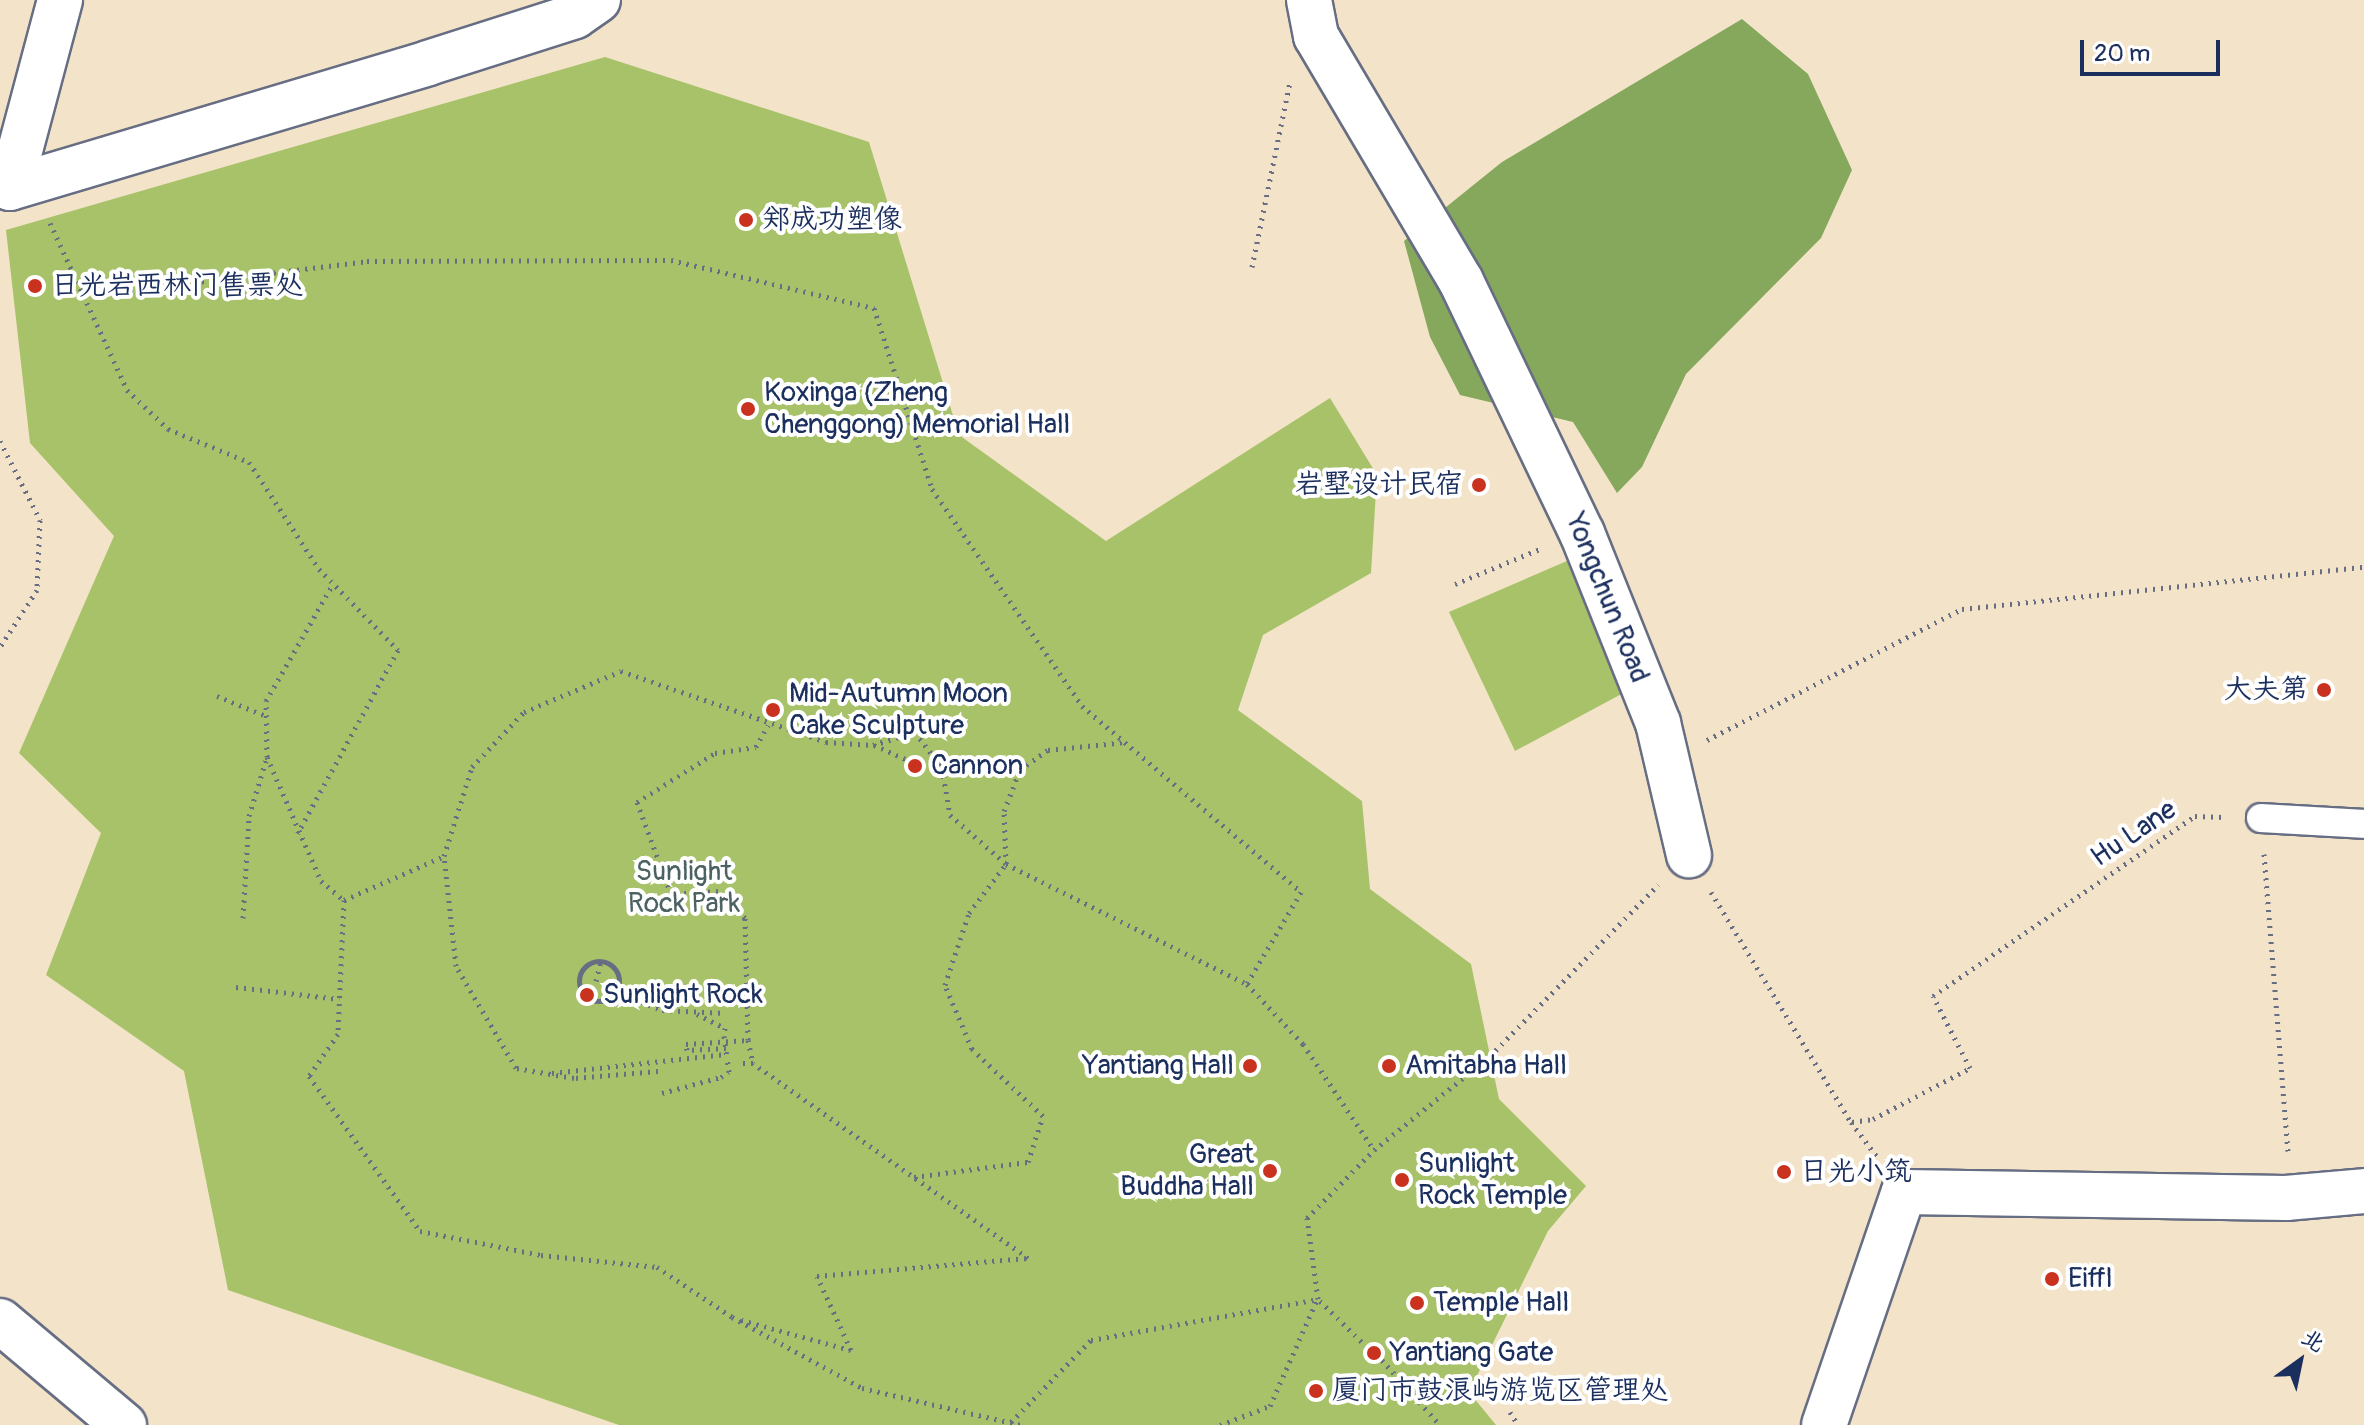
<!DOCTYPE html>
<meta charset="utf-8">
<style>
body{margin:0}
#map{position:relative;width:2364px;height:1425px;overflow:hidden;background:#f3e3c9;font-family:Pangolin,"LXGW WenKai TC",sans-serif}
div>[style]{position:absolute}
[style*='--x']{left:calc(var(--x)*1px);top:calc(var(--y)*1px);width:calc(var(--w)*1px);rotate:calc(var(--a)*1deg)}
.green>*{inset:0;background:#a8c269}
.forest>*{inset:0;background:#86a85d}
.path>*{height:5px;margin-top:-2.5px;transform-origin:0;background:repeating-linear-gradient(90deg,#676e83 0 2px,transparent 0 8px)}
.path>.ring{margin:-2.5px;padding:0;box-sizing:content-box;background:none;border:5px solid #676e83;border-radius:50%}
.roads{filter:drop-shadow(2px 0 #676e83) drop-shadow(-2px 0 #676e83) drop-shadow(0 2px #676e83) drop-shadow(0 -2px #676e83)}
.service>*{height:28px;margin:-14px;padding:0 14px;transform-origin:14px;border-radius:14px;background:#fff}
.minor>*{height:44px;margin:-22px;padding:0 22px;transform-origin:22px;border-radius:22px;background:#fff}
.path-bridge>*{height:5px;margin-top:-2.5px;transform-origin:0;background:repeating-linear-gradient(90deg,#676e83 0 2px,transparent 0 8px)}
.dots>*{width:22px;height:22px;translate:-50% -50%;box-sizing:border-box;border:4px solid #fff;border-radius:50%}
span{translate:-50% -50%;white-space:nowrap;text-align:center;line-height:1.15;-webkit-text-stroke:8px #fff;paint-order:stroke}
.poi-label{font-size:28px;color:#1b2f5e}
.left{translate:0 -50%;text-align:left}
.right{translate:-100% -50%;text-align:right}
.street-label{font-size:28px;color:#1b2f5e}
.park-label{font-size:28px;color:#4c6262}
.north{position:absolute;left:2260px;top:1321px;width:80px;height:80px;-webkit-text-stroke:6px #fff;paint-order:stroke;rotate:33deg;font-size:22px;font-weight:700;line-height:32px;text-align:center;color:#1b2f5e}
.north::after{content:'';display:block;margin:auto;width:28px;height:36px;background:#1b2f5e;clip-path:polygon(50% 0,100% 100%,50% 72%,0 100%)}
.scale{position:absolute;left:2080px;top:40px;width:140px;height:36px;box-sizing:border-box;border:4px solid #1b2f5e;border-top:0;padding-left:10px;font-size:24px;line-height:28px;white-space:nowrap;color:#1b2f5e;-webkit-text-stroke:6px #fff;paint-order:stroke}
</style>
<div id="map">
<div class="green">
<div style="clip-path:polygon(605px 57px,869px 142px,959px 435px,1106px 541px,1330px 398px,1377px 475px,1371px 573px,1263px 635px,1238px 710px,1362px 801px,1370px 889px,1471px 964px,1499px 1099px,1586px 1186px,1548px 1231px,1469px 1392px,1496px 1425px,619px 1425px,228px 1290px,184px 1071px,46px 975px,101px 833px,19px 753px,114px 536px,30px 443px,6px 230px)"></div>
<div style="clip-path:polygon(1567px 561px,1629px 690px,1515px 751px,1449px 612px)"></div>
</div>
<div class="forest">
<div style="clip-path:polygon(1742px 19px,1808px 74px,1852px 170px,1821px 238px,1686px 374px,1642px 467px,1617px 493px,1573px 422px,1460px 395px,1430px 337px,1404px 241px,1502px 162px)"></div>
</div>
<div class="path">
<div style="--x:50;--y:223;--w:184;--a:65.2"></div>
<div style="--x:127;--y:390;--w:57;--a:43.6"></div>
<div style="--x:168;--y:429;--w:87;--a:22.2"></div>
<div style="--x:249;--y:462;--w:128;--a:56.8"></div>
<div style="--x:319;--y:569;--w:113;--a:45.7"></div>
<div style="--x:398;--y:650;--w:209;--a:118.7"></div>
<div style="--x:1252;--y:267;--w:189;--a:-78.4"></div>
<div style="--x:83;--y:296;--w:286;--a:-7"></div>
<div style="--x:367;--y:261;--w:304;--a:-0.2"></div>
<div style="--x:671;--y:260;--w:209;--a:13.3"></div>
<div style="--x:874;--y:308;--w:190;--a:72.2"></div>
<div style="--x:932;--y:489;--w:264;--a:55.3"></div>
<div style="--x:1082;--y:706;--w:287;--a:40.3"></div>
<div style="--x:1301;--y:892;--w:107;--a:120.4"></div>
<div style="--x:0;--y:441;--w:89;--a:63.1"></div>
<div style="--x:40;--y:520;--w:70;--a:92.5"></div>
<div style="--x:37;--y:590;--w:68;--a:123"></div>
<div style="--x:1455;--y:584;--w:92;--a:-22.4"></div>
<div style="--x:217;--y:696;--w:53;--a:22.2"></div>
<div style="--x:1707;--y:740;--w:287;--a:-27.2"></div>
<div style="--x:1962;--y:609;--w:404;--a:-6"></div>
<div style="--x:874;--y:745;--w:35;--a:24"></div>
<div style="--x:267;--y:757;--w:135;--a:66.5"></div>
<div style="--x:321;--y:881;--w:30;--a:40"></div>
<div style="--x:344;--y:900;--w:134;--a:92.6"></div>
<div style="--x:338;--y:1034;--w:51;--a:124.6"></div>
<div style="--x:309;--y:1076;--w:191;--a:54.4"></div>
<div style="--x:420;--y:1231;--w:123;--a:11.2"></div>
<div style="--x:541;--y:1255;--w:117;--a:5.9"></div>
<div style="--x:657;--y:1267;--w:90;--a:33.7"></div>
<div style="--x:732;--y:1317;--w:148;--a:28.6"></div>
<div style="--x:862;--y:1388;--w:163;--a:13.1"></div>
<div style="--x:2264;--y:854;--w:298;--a:85.4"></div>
<div style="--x:1711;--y:892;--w:269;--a:58.7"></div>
<div style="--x:1851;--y:1122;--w:45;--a:53.1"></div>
<div style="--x:344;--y:900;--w:109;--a:-23.7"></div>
<div style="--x:243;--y:918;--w:102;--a:-86.6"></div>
<div style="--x:249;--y:816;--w:62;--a:-73"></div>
<div style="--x:267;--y:757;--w:56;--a:-91"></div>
<div style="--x:266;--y:701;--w:135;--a:-60.2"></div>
<div class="ring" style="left:579px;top:961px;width:35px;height:35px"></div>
<div style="--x:596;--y:981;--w:21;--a:-76"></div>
<div style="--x:236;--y:987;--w:104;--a:6.6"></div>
<div style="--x:619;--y:993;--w:46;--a:21.6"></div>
<div style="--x:662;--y:1010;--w:64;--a:2.7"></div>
<div style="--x:697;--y:1014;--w:31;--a:27"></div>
<div style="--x:725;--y:1028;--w:8;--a:97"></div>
<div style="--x:748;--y:1040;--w:122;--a:-91.4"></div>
<div style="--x:745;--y:918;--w:38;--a:-135"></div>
<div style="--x:718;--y:891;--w:47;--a:176.3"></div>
<div style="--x:671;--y:894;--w:98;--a:-110.3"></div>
<div style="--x:637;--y:802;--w:92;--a:-32.1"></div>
<div style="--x:715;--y:753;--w:41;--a:-8.3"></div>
<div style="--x:756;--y:747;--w:25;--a:-61"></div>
<div style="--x:726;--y:1048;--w:39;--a:177"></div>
<div style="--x:687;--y:1050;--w:6;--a:-99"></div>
<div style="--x:686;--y:1044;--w:62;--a:-3.7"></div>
<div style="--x:748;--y:1040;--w:24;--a:78"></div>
<div style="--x:753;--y:1063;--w:13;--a:180"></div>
<div style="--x:658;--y:1071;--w:84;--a:175.2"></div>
<div style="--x:574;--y:1078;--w:59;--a:-170.2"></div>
<div style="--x:516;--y:1068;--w:118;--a:-120.5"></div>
<div style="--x:456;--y:966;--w:111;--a:-96.2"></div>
<div style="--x:444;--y:856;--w:93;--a:-72.5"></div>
<div style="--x:472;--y:767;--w:76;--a:-46.6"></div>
<div style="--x:524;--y:712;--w:105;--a:-22.9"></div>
<div style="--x:621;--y:671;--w:217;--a:19.1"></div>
<div style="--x:826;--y:742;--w:47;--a:3.7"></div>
<div style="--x:873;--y:745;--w:44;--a:-17.2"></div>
<div style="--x:915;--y:732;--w:45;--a:53.1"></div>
<div style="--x:942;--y:768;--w:48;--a:80.3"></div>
<div style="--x:950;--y:815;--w:74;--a:41.2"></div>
<div style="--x:1006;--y:864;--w:269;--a:26.5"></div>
<div style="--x:1247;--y:984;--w:82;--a:47"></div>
<div style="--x:1303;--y:1044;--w:128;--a:56.2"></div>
<div style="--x:552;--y:1073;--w:175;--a:-6.2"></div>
<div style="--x:662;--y:1093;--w:61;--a:-15.2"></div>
<div style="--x:721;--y:1077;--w:9;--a:-32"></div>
<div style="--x:729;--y:1072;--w:14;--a:-98"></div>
<div style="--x:1852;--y:1122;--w:21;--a:-8"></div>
<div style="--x:1873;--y:1119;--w:110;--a:-27.7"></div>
<div style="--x:1970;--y:1068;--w:81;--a:-117.2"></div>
<div style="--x:1933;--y:996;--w:318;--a:-34.5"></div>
<div style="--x:2195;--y:816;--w:29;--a:2"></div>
<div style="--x:914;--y:1177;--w:115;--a:-7.5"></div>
<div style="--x:1028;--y:1162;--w:48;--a:-71.9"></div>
<div style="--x:1043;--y:1116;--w:98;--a:-136.7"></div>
<div style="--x:972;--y:1049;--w:69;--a:-112.9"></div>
<div style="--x:945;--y:985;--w:76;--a:-71.6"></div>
<div style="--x:969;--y:913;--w:61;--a:-52.9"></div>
<div style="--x:1006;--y:864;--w:53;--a:-92.2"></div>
<div style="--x:1004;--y:811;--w:44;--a:-68.7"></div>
<div style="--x:1020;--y:770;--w:34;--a:-36"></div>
<div style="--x:1048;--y:750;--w:78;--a:-5.9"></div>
<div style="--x:741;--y:1320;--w:114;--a:15.3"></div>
<div style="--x:851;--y:1350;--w:81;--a:-114.7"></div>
<div style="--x:817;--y:1276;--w:212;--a:-4.9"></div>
<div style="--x:1028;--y:1258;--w:337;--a:-144.7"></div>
<div style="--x:1367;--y:1347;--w:69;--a:-135.6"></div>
<div style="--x:1318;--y:1299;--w:82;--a:-97.7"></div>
<div style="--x:1307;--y:1218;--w:95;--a:-45.4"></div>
<div style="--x:1374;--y:1150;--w:149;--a:-39"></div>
<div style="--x:1490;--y:1056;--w:240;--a:-45.5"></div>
<div style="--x:1382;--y:1360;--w:87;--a:48.3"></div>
<div style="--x:1510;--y:1412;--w:15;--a:58"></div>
<div style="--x:1011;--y:1422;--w:115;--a:-45.7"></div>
<div style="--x:1091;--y:1340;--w:231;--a:-10.2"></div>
<div style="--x:1220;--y:1425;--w:53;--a:-20.8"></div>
<div style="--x:1270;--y:1406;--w:116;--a:-66.1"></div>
</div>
<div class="roads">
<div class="service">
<div style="--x:2261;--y:818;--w:103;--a:3.3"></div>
</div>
<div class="minor">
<div style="--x:1309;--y:0;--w:37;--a:79"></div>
<div style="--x:1316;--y:36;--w:285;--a:59.4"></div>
<div style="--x:1461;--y:281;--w:280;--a:64.4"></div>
<div style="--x:1582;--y:533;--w:205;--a:68.2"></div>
<div style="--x:1658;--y:723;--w:136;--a:76.8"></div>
<div style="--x:10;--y:188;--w:436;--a:-16.6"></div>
<div style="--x:428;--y:63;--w:154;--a:-17.7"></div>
<div style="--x:575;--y:16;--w:28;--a:-35"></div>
<div style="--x:10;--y:188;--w:195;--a:-75.1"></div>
<div style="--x:0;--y:1321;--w:162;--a:40"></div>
<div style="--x:1824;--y:1425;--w:246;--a:-71.1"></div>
<div style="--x:1904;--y:1192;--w:382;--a:0.9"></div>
<div style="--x:2286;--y:1198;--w:78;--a:-5.1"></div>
</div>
</div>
<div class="path-bridge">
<div style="--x:724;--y:1036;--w:22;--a:82"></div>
</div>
<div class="dots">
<div style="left:746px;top:220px;background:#c8321e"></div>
<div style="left:35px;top:286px;background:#c8321e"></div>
<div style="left:748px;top:409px;background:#c8321e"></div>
<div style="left:1479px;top:485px;background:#c8321e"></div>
<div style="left:2324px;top:690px;background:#c8321e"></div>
<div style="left:773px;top:710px;background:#c8321e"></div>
<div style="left:915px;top:766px;background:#c8321e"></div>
<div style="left:587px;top:995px;background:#c8321e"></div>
<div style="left:1250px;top:1066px;background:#c8321e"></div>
<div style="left:1389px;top:1066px;background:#c8321e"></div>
<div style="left:1270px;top:1171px;background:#c8321e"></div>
<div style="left:1784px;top:1172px;background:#c8321e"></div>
<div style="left:1402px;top:1180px;background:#c8321e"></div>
<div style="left:2052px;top:1279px;background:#c8321e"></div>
<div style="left:1417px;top:1303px;background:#c8321e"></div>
<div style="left:1374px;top:1353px;background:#c8321e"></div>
<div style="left:1316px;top:1391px;background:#c8321e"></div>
</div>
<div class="poi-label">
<span class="left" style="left:762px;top:220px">郑成功塑像</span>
<span class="left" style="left:51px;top:286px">日光岩西林门售票处</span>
<span class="left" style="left:764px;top:409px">Koxinga (Zheng<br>Chenggong) Memorial Hall</span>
<span class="right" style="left:1463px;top:485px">岩墅设计民宿</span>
<span class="right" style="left:2308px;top:690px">大夫第</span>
<span class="left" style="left:789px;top:710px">Mid-Autumn Moon<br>Cake Sculpture</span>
<span class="left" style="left:931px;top:766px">Cannon</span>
<span class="left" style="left:603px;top:995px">Sunlight Rock</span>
<span class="right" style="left:1234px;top:1066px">Yantiang Hall</span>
<span class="left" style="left:1405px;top:1066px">Amitabha Hall</span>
<span class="right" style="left:1254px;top:1171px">Great<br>Buddha Hall</span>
<span class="left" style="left:1418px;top:1180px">Sunlight<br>Rock Temple</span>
<span class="left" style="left:1800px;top:1172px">日光小筑</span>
<span class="left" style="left:2068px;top:1279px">Eiffl</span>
<span class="left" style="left:1433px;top:1303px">Temple Hall</span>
<span class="left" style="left:1390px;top:1353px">Yantiang Gate</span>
<span class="left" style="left:1332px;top:1391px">厦门市鼓浪屿游览区管理处</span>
</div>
<div class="street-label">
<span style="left:1607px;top:598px;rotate:68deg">Yongchun Road</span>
<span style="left:2134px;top:834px;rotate:-34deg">Hu Lane</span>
</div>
<div class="park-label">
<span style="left:684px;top:888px">Sunlight<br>Rock Park</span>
</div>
<div class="north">北</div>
<div class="scale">20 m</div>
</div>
